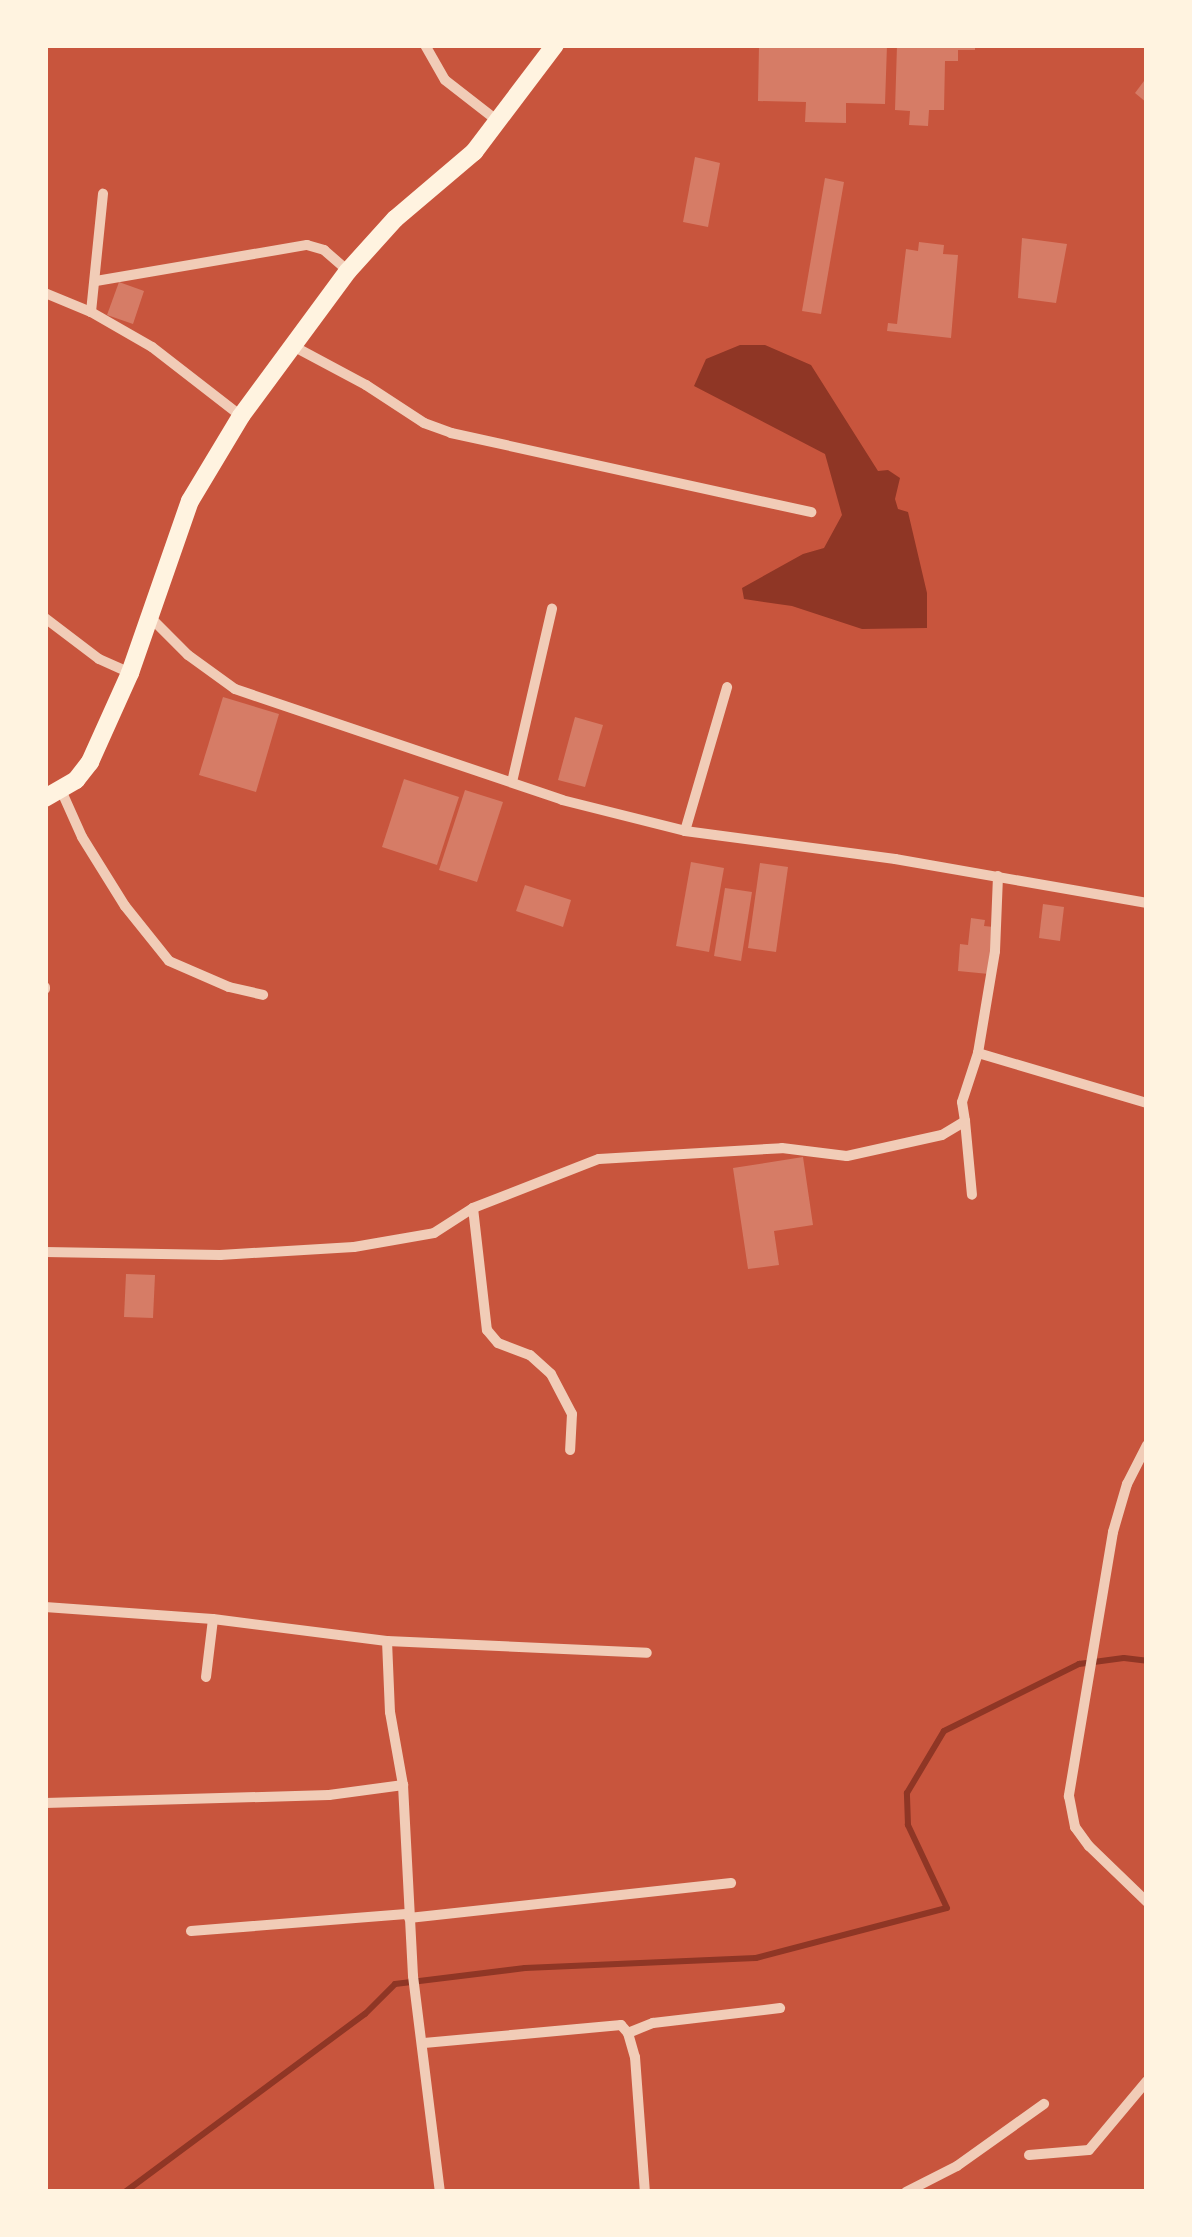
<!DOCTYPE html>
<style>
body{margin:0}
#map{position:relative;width:1192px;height:2237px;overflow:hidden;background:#c8553d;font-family:Poppins,sans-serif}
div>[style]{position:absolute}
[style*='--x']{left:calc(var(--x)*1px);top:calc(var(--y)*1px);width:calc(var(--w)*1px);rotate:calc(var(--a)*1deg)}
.water>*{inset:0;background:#8f3625}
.stream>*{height:6px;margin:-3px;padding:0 3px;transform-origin:3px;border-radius:3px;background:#8f3625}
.building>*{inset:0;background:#d67c66}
.minor>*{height:10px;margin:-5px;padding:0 5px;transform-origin:5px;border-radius:5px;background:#f1ccb7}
.trunk>*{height:18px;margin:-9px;padding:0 9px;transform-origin:9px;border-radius:9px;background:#fff3e0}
span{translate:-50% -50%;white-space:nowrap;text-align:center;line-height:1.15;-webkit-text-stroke:9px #fff3e0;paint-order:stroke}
.frame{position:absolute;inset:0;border:48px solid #fff3e0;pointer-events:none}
</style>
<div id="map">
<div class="water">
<div style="clip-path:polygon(740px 345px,765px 345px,811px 365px,878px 471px,888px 470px,900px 478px,895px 499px,898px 509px,908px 512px,927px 593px,927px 628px,862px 629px,792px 606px,744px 599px,742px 588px,803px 554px,824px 548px,842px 515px,825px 454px,694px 386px,706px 359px)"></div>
</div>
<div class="stream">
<div style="--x:125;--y:2192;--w:299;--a:-36.6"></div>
<div style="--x:365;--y:2014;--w:42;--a:-45"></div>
<div style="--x:395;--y:1984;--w:131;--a:-7"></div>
<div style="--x:525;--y:1968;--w:231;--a:-2.5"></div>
<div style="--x:756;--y:1958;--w:197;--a:-14.7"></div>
<div style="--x:947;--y:1908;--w:92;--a:-115.2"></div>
<div style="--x:908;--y:1825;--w:32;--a:-92"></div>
<div style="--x:907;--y:1793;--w:72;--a:-59.2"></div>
<div style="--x:944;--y:1731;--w:151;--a:-26.4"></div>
<div style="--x:1079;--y:1664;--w:45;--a:-7.6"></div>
<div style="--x:1124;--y:1658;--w:23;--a:7"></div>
</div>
<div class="building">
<div style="clip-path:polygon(759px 45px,887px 45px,885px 104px,846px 103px,846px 123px,805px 122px,806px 102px,758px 101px)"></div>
<div style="clip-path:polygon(897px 45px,975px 45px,975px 50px,958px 50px,958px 61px,945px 61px,944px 110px,929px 110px,928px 126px,909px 125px,910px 111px,895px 110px)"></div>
<div style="clip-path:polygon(1147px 77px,1147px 103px,1135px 93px)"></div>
<div style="clip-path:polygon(695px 157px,720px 163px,708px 227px,683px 222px)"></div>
<div style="clip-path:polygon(825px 178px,844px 182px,821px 314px,802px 311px)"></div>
<div style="clip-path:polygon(1022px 238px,1067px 244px,1056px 303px,1018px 298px)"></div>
<div style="clip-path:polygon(919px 242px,944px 245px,943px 254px,958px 255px,951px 338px,887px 331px,888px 323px,897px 324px,906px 249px,918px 251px)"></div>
<div style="clip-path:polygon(119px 282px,144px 291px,133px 324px,107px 315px)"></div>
<div style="clip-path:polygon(223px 697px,279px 714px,256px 792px,199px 775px)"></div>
<div style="clip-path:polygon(575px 717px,603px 725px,585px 787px,558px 780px)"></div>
<div style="clip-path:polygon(404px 779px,459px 797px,437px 865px,382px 847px)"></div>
<div style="clip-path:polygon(465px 790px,503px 802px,477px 882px,439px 870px)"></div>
<div style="clip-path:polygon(691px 862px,724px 868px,709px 952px,676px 946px)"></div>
<div style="clip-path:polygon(760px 863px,788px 867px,776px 952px,748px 948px)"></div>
<div style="clip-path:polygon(525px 885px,571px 900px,563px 927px,516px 911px)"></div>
<div style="clip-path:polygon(725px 888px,752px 892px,741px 961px,714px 956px)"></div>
<div style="clip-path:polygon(1043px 904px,1064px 907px,1060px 941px,1039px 938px)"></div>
<div style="clip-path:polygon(971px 918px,985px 920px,984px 926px,994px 927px,989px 974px,958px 971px,960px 944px,968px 945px)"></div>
<div style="clip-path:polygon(803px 1157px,813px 1225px,774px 1231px,779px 1265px,748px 1269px,733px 1168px)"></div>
<div style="clip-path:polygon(126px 1274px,155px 1275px,153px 1318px,124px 1317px)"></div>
</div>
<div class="minor">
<div style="--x:425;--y:45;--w:40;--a:60.3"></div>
<div style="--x:445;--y:80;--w:68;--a:37.9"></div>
<div style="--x:96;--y:281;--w:214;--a:-9.7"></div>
<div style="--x:307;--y:245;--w:18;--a:16"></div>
<div style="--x:324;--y:250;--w:32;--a:41"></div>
<div style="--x:45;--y:293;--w:50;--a:22.4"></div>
<div style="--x:91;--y:312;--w:70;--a:29.8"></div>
<div style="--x:152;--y:347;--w:113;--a:37.8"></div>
<div style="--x:91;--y:312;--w:119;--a:-84.2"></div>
<div style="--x:293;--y:346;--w:83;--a:28.1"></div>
<div style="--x:366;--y:385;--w:69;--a:33.2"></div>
<div style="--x:424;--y:423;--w:29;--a:20"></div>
<div style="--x:451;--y:433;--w:369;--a:12.4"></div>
<div style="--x:150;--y:617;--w:54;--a:45"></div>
<div style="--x:188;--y:655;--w:58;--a:35.9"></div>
<div style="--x:235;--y:689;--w:345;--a:18.7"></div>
<div style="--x:562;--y:800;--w:127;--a:14.1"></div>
<div style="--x:685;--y:831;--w:212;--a:7.6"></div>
<div style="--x:895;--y:859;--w:256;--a:9.9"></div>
<div style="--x:45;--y:618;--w:68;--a:37.2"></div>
<div style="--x:99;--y:659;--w:34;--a:24"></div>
<div style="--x:512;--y:782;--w:178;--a:-77"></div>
<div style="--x:61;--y:790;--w:51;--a:65.9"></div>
<div style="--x:82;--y:837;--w:81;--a:58.1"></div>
<div style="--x:125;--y:906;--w:70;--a:51.3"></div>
<div style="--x:169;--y:961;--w:65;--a:23.4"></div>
<div style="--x:229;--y:987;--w:35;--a:13"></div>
<div style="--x:685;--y:831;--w:150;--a:-73.7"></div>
<div style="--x:45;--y:987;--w:2;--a:90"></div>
<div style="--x:978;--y:1053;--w:176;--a:16.5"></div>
<div style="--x:965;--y:1121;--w:74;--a:84.6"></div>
<div style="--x:473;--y:1208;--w:123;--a:83.5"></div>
<div style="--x:487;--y:1330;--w:17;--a:50"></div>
<div style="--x:498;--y:1343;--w:34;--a:21"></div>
<div style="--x:530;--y:1355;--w:28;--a:42"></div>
<div style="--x:551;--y:1374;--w:45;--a:62.3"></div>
<div style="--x:572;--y:1414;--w:36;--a:93"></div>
<div style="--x:45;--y:1252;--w:175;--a:1"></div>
<div style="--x:220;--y:1255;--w:134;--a:-3.4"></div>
<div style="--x:354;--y:1247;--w:81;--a:-9.9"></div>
<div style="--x:434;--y:1233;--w:46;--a:-32.7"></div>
<div style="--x:473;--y:1208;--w:135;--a:-21.3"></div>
<div style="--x:599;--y:1159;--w:183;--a:-3.4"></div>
<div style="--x:782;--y:1148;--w:65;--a:7"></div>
<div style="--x:847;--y:1156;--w:97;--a:-12.5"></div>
<div style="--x:942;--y:1135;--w:27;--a:-31"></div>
<div style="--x:965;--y:1121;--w:19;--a:-99"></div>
<div style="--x:962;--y:1102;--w:52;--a:-71.9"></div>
<div style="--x:978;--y:1053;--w:103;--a:-80.5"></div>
<div style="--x:995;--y:951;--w:75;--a:-87.7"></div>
<div style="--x:1147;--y:1445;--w:44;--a:117.1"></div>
<div style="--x:1127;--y:1484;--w:50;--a:106.3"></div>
<div style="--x:1113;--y:1532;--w:268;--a:99.5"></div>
<div style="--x:1069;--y:1796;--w:32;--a:79"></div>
<div style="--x:1075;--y:1827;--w:24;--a:54"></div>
<div style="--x:1089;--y:1846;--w:81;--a:44"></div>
<div style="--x:45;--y:1607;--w:168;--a:4.1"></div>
<div style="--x:213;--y:1619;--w:175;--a:7.2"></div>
<div style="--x:387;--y:1641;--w:71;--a:87.6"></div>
<div style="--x:390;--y:1712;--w:74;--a:79.9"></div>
<div style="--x:403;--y:1785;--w:191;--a:87"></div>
<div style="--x:413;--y:1976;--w:218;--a:82.9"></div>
<div style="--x:387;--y:1641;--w:260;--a:2.6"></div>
<div style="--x:206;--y:1677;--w:58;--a:-83.1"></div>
<div style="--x:45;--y:1803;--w:284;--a:-1.6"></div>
<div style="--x:329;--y:1795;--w:75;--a:-7.7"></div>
<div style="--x:409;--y:1918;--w:324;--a:-6.2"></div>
<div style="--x:191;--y:1931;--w:219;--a:-4.5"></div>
<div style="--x:628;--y:2033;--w:27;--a:-22"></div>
<div style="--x:653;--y:2023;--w:128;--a:-6.7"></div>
<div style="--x:424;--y:2043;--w:198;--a:-5.2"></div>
<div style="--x:621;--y:2025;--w:11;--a:49"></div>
<div style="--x:628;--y:2033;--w:25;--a:74"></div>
<div style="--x:635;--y:2057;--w:135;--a:85.8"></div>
<div style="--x:1029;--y:2155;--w:60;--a:-4.8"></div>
<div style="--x:1089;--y:2150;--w:90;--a:-50"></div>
<div style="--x:906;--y:2192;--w:57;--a:-27"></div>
<div style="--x:957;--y:2166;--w:107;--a:-35.5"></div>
</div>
<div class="trunk">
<div style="--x:45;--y:798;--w:36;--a:-30"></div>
<div style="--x:76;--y:780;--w:23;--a:-52"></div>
<div style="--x:90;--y:762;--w:98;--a:-65.8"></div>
<div style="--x:130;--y:673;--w:182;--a:-70.8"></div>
<div style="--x:190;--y:501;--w:99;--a:-59"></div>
<div style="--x:241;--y:416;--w:180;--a:-53.6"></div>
<div style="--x:348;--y:271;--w:70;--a:-47.9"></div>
<div style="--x:395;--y:219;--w:104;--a:-40.3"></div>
<div style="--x:474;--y:152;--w:134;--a:-52.9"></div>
</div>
<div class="frame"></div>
</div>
